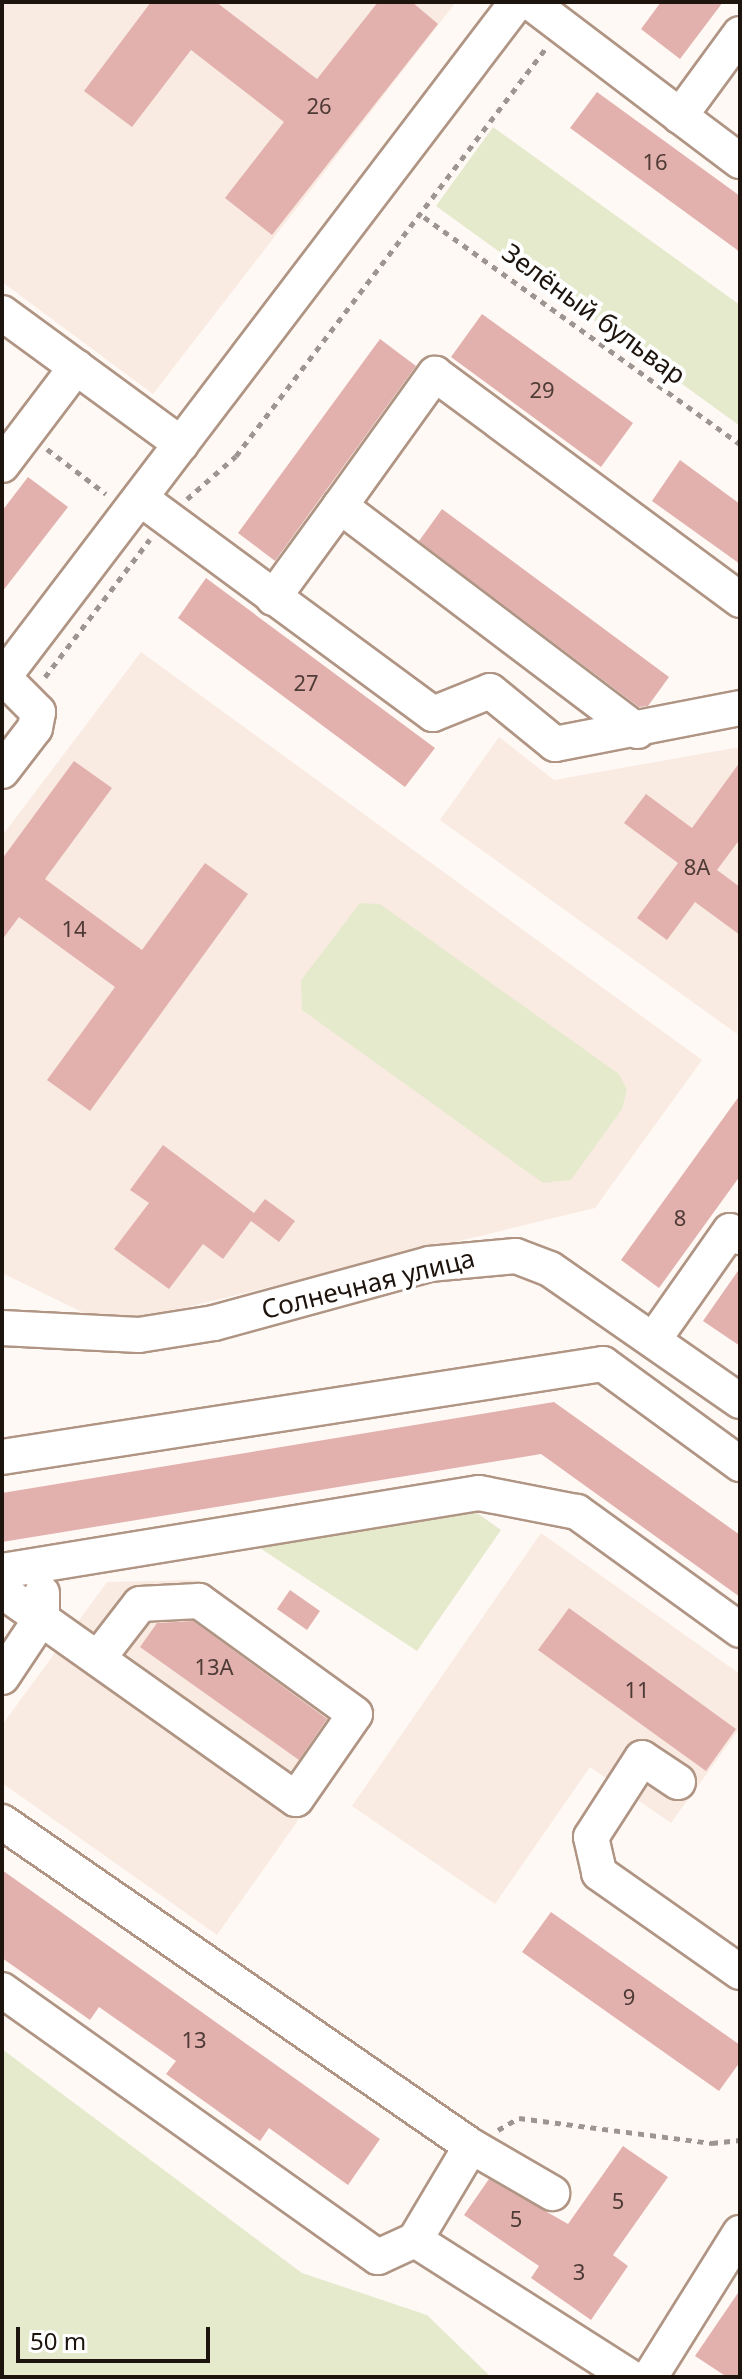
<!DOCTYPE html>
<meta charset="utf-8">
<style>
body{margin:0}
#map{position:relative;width:742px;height:2379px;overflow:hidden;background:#fff9f5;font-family:"Noto Sans",sans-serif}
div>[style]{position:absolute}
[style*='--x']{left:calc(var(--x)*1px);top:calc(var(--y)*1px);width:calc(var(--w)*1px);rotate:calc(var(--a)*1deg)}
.built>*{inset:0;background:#f9ebe2}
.green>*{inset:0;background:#e6eacd}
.building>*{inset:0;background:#e2b1ae}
.path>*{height:5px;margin-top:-2.5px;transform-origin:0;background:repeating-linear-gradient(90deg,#9d9590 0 6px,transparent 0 12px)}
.roads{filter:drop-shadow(2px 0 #b09584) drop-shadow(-2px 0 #b09584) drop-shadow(0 2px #b09584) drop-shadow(0 -2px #b09584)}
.minor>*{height:34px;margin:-17px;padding:0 17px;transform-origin:17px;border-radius:17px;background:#fff}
span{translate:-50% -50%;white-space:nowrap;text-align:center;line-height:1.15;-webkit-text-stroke:8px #fff;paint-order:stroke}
.number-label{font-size:22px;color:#4f3b36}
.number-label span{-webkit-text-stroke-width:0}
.street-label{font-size:26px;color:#1e140e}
.frame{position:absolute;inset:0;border:4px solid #1e140e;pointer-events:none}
.scale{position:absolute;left:16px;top:2327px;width:194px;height:36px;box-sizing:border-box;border:4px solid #1e140e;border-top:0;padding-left:10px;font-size:24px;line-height:28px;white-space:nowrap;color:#1e140e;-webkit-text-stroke:6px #fff;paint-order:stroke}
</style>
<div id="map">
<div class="built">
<div style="clip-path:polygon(2px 2px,456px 2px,153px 394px,2px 282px)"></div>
<div style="clip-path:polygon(141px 652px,702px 1060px,595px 1208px,146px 1317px,86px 1314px,2px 1273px,2px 836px)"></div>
<div style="clip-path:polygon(499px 737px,554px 780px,740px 747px,737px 1034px,440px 820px)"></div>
<div style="clip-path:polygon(541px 1533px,740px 1674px,740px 1728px,671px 1823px,590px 1767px,495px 1904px,352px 1806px)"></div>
<div style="clip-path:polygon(195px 1580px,376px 1710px,217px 1935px,2px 1783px,2px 1725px,107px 1582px)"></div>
</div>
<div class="green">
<div style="clip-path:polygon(493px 127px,740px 305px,740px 426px,436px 206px)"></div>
<div style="clip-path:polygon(360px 903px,380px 904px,619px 1074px,627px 1090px,622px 1109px,571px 1180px,543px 1183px,302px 1010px,301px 980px)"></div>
<div style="clip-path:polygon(466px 1505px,501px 1530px,417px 1651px,249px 1541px)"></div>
<div style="clip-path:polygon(2px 2049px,302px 2273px,427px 2315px,491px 2377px,2px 2377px)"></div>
</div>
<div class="building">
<div style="clip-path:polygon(151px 2px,216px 2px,317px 79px,378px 2px,412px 2px,438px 24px,272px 235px,225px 198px,284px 122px,191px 50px,132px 127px,84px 91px)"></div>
<div style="clip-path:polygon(661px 2px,723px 2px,680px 59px,641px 29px)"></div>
<div style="clip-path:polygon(597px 92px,740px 196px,740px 252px,570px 128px)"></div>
<div style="clip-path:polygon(482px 314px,633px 423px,601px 467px,451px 357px)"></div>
<div style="clip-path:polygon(380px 339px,416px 366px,275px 561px,238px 533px)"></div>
<div style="clip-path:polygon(680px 460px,740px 504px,740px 564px,652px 501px)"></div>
<div style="clip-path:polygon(28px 477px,68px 507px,2px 592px,2px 511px)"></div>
<div style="clip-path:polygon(442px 509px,669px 677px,648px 706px,639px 707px,419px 541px)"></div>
<div style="clip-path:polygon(206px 578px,435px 748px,405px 787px,178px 618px)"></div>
<div style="clip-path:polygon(74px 761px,112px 788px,45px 879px,142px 950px,205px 863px,248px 894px,90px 1111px,47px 1080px,115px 987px,19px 917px,2px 940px,2px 859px)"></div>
<div style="clip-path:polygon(740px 762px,740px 839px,717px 870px,740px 887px,740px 935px,695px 902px,667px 940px,637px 918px,678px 863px,624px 823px,646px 794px,692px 828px)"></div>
<div style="clip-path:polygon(740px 1095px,740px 1176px,659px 1288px,621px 1260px)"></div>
<div style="clip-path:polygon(163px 1145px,254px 1213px,265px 1199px,295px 1221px,279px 1242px,251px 1221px,223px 1259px,203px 1244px,169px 1289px,114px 1249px,149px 1203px,130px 1190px)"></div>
<div style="clip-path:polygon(740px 1268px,740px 1346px,703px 1321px)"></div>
<div style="clip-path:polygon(554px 1402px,740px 1535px,740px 1597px,541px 1454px,2px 1542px,2px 1493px)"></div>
<div style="clip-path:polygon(290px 1590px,320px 1611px,307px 1630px,277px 1609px)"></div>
<div style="clip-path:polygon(569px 1608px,736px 1729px,706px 1771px,538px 1650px)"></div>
<div style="clip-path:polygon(193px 1621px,327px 1719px,299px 1760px,140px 1647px,157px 1623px)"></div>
<div style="clip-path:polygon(2px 1870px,380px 2139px,348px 2185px,269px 2128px,260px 2141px,166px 2074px,176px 2061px,99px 2007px,90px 2020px,2px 1958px)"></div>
<div style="clip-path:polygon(551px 1912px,740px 2045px,740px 2062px,719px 2091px,522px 1952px)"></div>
<div style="clip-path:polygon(623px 2146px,668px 2177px,613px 2255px,628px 2266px,591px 2320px,531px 2278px,539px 2266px,464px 2215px,489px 2179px,568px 2224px)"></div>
<div style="clip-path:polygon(740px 2290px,740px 2377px,727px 2377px,695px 2356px)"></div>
</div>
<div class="path">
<div style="--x:424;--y:217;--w:389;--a:35.7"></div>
<div style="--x:47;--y:449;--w:74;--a:37.3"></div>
<div style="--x:187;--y:499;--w:65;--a:-41.3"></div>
<div style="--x:236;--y:456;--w:512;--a:-52.77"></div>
<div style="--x:45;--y:677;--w:173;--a:-52.7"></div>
<div style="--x:498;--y:2130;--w:24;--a:-30"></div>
<div style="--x:519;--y:2118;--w:195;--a:7.4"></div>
<div style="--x:712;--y:2143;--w:28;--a:-6"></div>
</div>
<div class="roads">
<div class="minor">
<div style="--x:530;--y:2;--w:188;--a:37.2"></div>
<div style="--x:740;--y:34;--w:102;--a:126.2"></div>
<div style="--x:680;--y:116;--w:75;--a:36.9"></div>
<div style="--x:2;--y:313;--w:222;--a:36.2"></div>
<div style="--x:2;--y:465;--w:123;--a:-52.9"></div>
<div style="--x:140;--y:498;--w:364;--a:36.4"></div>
<div style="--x:433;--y:714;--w:61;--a:-22"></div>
<div style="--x:490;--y:691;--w:84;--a:39.2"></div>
<div style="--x:555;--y:744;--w:188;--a:-11"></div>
<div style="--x:340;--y:506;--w:163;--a:-54.3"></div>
<div style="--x:435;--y:374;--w:380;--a:36.5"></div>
<div style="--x:273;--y:598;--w:114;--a:-53.9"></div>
<div style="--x:340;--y:506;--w:373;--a:37.1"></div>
<div style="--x:2;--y:679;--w:851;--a:-52.74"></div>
<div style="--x:2;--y:771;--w:54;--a:-52.5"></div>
<div style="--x:35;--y:728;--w:16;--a:-79"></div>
<div style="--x:38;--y:712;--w:49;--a:-135"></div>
<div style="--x:2;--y:1328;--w:137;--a:2.9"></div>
<div style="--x:139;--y:1335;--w:76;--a:-9.1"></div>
<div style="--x:214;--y:1323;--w:223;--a:-15.3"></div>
<div style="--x:429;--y:1264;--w:87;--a:-5.3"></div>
<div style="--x:516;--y:1256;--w:36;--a:21"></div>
<div style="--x:550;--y:1269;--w:231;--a:34.8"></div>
<div style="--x:654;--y:1339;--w:132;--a:-54.9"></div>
<div style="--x:730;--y:1231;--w:12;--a:31"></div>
<div style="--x:2;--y:1457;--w:608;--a:-8.8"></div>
<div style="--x:603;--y:1364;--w:170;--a:36.1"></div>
<div style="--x:2;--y:1571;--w:483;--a:-9.3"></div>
<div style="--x:479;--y:1493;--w:100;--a:11"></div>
<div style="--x:577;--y:1512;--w:201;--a:35.9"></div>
<div style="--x:2;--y:1591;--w:360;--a:35.3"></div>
<div style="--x:296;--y:1799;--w:103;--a:-55.2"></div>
<div style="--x:355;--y:1714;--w:193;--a:-144.1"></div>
<div style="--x:199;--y:1601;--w:59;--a:177.1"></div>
<div style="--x:140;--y:1604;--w:67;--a:127.7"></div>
<div style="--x:2;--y:1677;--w:72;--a:-56.3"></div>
<div style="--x:42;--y:1617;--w:24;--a:-90"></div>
<div style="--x:678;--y:1782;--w:43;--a:-146.3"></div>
<div style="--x:642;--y:1758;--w:94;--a:122.8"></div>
<div style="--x:591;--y:1837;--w:37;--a:77"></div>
<div style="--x:599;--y:1873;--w:172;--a:35.1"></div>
<div style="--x:2;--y:1822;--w:570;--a:34.64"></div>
<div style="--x:471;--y:2146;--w:109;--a:120.8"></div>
<div style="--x:2;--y:1990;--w:461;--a:35.4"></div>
<div style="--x:378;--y:2257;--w:41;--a:-24.7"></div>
<div style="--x:415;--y:2240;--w:255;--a:32.5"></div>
<div style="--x:471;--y:2146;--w:94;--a:30.1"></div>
<div style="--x:650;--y:2377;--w:170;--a:-58"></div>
</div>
</div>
<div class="number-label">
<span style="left:319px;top:106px">26</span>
<span style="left:655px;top:162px">16</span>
<span style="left:542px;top:390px">29</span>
<span style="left:306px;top:683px">27</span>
<span style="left:697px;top:867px">8А</span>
<span style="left:74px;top:929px">14</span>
<span style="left:680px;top:1218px">8</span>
<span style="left:214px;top:1667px">13А</span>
<span style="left:637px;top:1690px">11</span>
<span style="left:629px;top:1997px">9</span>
<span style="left:194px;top:2040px">13</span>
<span style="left:618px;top:2201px">5</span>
<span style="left:516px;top:2219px">5</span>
<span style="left:579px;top:2272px">3</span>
</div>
<div class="street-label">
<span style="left:594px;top:314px;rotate:36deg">Зелёный бульвар</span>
<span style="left:368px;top:1284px;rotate:-14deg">Солнечная улица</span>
</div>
<div class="frame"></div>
<div class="scale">50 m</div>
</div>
